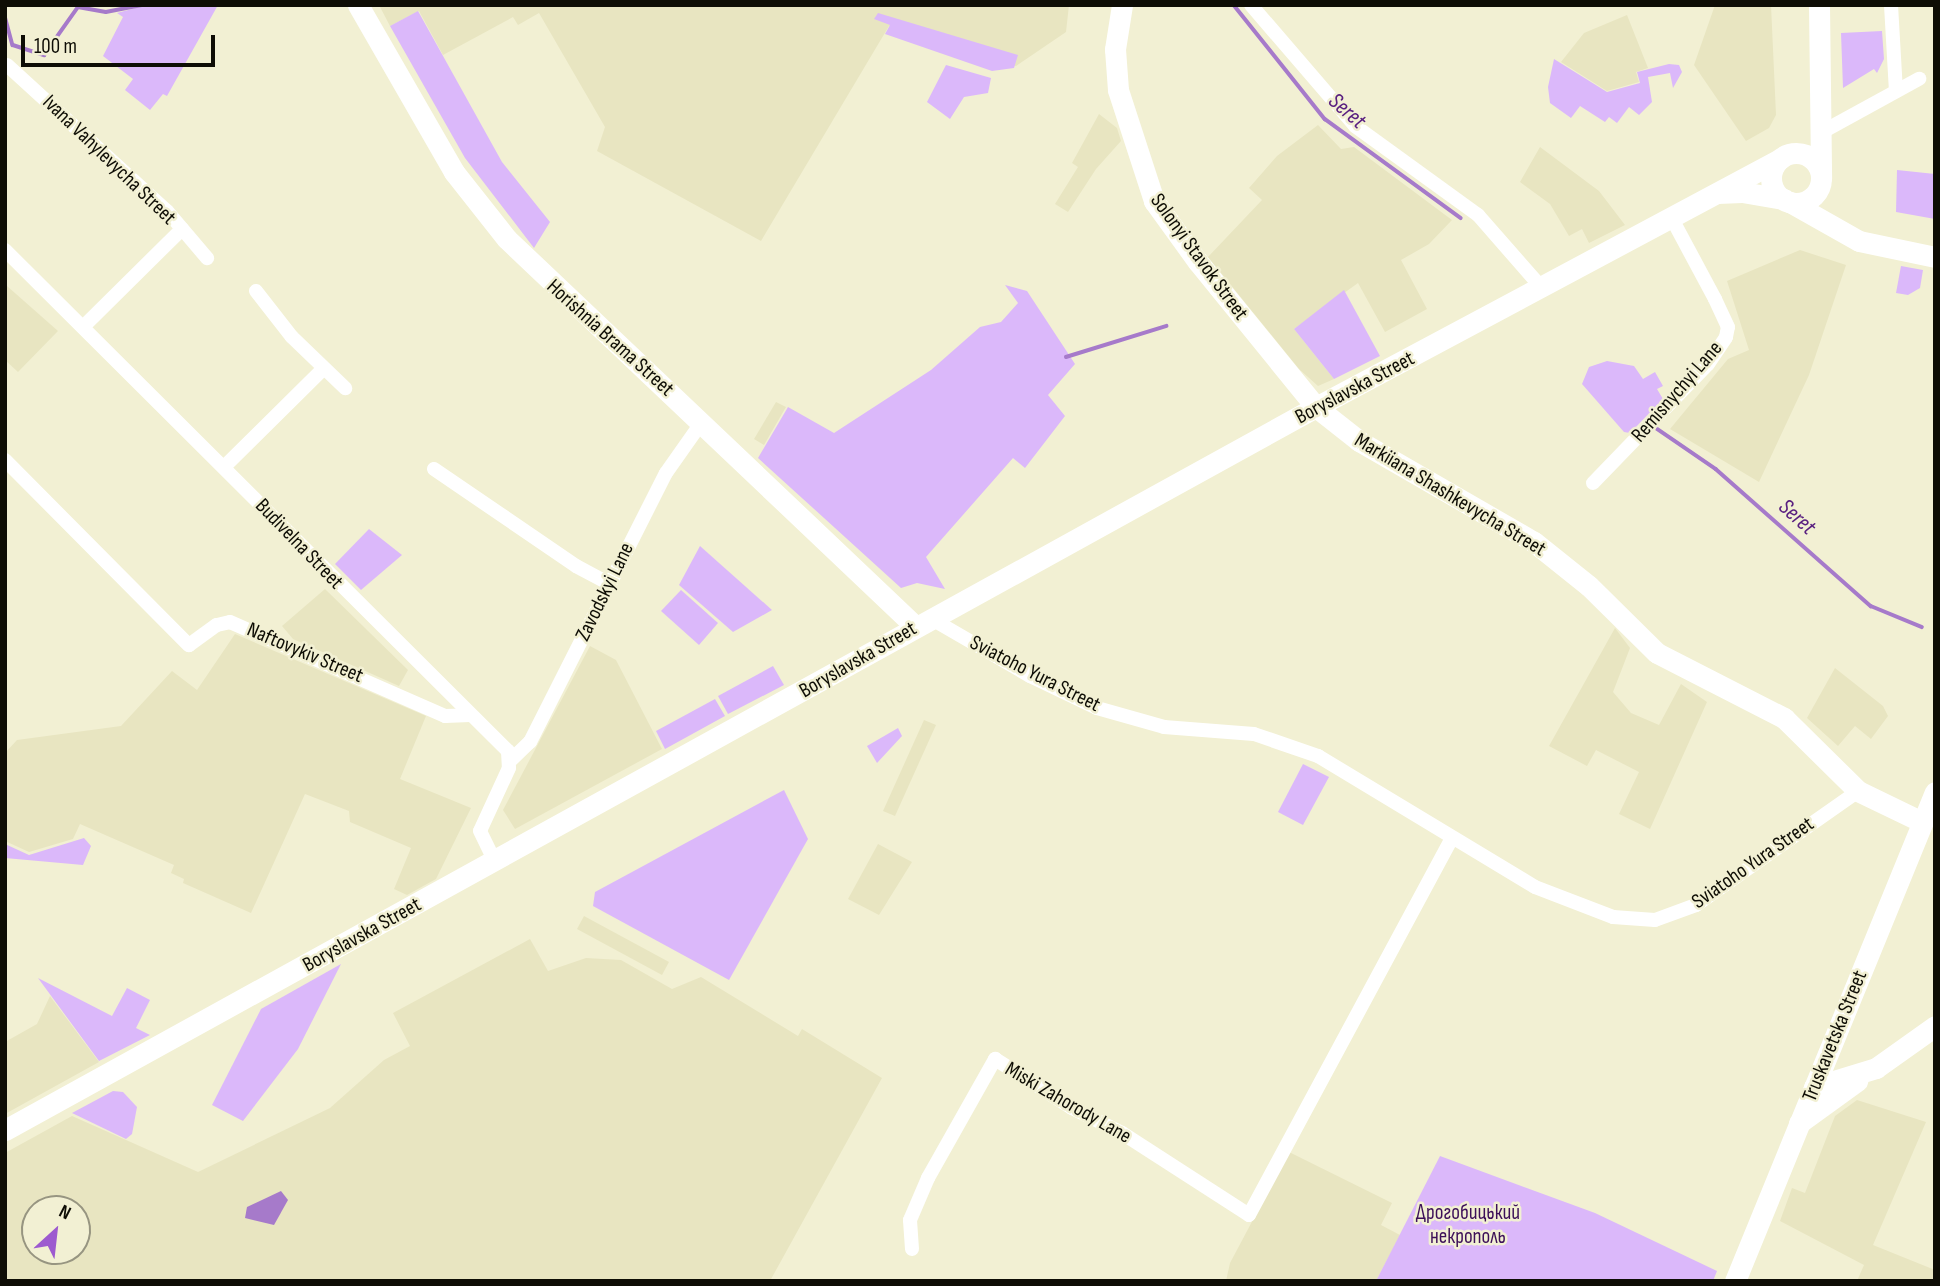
<!DOCTYPE html>
<meta charset="utf-8">
<style>
body{margin:0}
#map{position:relative;width:1940px;height:1286px;overflow:hidden;background:#f2f0d3;font-family:"Sofia Sans Condensed",sans-serif}
div>[style]{position:absolute}
[style*='--x']{left:calc(var(--x)*1px);top:calc(var(--y)*1px);width:calc(var(--w)*1px);rotate:calc(var(--a)*1deg)}
.built>*{inset:0;background:#e8e5c1}
.green>*{inset:0;background:#dbb8fa}
.water>*{inset:0;background:#a67aca}
.stream>*{height:3.5px;margin:-1.75px;padding:0 1.75px;transform-origin:1.75px;border-radius:1.75px;background:#a67aca}
.street>*{height:14px;margin:-7px;padding:0 7px;transform-origin:7px;border-radius:7px;background:#fff}
.secondary>*{height:21px;margin:-10.5px;padding:0 10.5px;transform-origin:10.5px;border-radius:10.5px;background:#fff}
.secondary>.ring{margin:-10.5px;padding:0;box-sizing:content-box;background:none;border:21px solid #fff;border-radius:50%}
span{translate:-50% -50%;white-space:nowrap;text-align:center;line-height:1.15;-webkit-text-stroke:5px #f2f0d3;paint-order:stroke}
.street-label{font-size:21px;color:#0e0d05}
.park-label{font-size:21px;color:#3d1059}
.water-label{font-size:23px;color:#5a2080;font-style:italic}
.frame{position:absolute;inset:0;border:7px solid #0e0d05;pointer-events:none}
.north{position:absolute;left:21px;top:1195px;width:70px;height:70px;box-sizing:border-box;background:#f2f0d3;border:2px solid #979581;border-radius:50%;rotate:27deg;font-size:19px;font-weight:700;line-height:28px;text-align:center;color:#0e0d05}
.north::after{content:'';display:block;margin:auto;width:24px;height:32px;background:#9d5acf;clip-path:polygon(50% 0,100% 100%,50% 72%,0 100%)}
.scale{position:absolute;left:21px;top:35px;width:194px;height:32px;box-sizing:border-box;border:4px solid #0e0d05;border-top:0;padding-left:9px;font-size:21px;line-height:24px;white-space:nowrap;color:#0e0d05;-webkit-text-stroke:5px #f2f0d3;paint-order:stroke}
</style>
<div id="map">
<div class="built">
<div style="clip-path:polygon(379px 5px,1069px 5px,1066px 32px,1016px 66px,889px 26px,761px 241px,597px 151px,605px 127px,539px 13px,518px 25px,513px 17px,443px 55px,419px 11px,390px 26px)"></div>
<div style="clip-path:polygon(1715px 5px,1771px 5px,1776px 115px,1769px 128px,1746px 141px,1694px 65px)"></div>
<div style="clip-path:polygon(1627px 15px,1648px 68px,1636px 72px,1639px 82px,1607px 91px,1561px 62px,1584px 33px)"></div>
<div style="clip-path:polygon(1099px 114px,1117px 128px,1121px 141px,1096px 169px,1068px 212px,1055px 204px,1078px 167px,1072px 163px)"></div>
<div style="clip-path:polygon(1318px 125px,1341px 149px,1354px 147px,1452px 220px,1429px 244px,1401px 260px,1427px 309px,1385px 332px,1358px 283px,1294px 329px,1334px 379px,1318px 386px,1299px 369px,1208px 257px,1262px 200px,1249px 188px,1277px 156px)"></div>
<div style="clip-path:polygon(1540px 147px,1599px 191px,1625px 225px,1589px 243px,1582px 229px,1569px 236px,1550px 204px,1520px 182px)"></div>
<div style="clip-path:polygon(1800px 250px,1846px 265px,1809px 375px,1759px 482px,1670px 429px,1728px 359px,1749px 350px,1727px 281px)"></div>
<div style="clip-path:polygon(7px 286px,58px 331px,18px 372px,5px 360px)"></div>
<div style="clip-path:polygon(776px 402px,786px 407px,764px 445px,754px 439px)"></div>
<div style="clip-path:polygon(325px 589px,408px 670px,399px 686px,293px 639px,282px 626px)"></div>
<div style="clip-path:polygon(1615px 628px,1630px 648px,1613px 692px,1631px 713px,1659px 725px,1681px 684px,1707px 702px,1650px 829px,1619px 814px,1639px 772px,1596px 750px,1587px 766px,1549px 746px)"></div>
<div style="clip-path:polygon(235px 634px,426px 716px,400px 779px,471px 808px,436px 879px,407px 895px,394px 889px,411px 848px,350px 822px,349px 811px,305px 794px,251px 913px,183px 883px,184px 879px,171px 873px,174px 865px,80px 824px,73px 839px,29px 852px,5px 841px,5px 753px,17px 740px,121px 726px,172px 671px,197px 690px)"></div>
<div style="clip-path:polygon(590px 646px,616px 660px,662px 749px,515px 829px,503px 810px)"></div>
<div style="clip-path:polygon(1835px 668px,1883px 706px,1888px 716px,1871px 739px,1855px 726px,1838px 746px,1807px 718px)"></div>
<div style="clip-path:polygon(924px 720px,936px 725px,895px 816px,883px 811px)"></div>
<div style="clip-path:polygon(878px 844px,912px 862px,879px 915px,848px 899px)"></div>
<div style="clip-path:polygon(584px 916px,669px 962px,662px 975px,577px 929px)"></div>
<div style="clip-path:polygon(evenodd,530px 939px,548px 971px,586px 958px,621px 960px,672px 989px,701px 977px,798px 1036px,802px 1029px,882px 1078px,770px 1281px,5px 1281px,5px 1153px,72px 1116px,198px 1172px,330px 1108px,384px 1060px,410px 1046px,393px 1013px,530px 939px,35px 1209px,77px 1209px,77px 1251px,35px 1251px,35px 1209px)"></div>
<div style="clip-path:polygon(50px 996px,99px 1062px,5px 1114px,5px 1042px,37px 1024px)"></div>
<div style="clip-path:polygon(1857px 1100px,1926px 1122px,1873px 1245px,1935px 1270px,1935px 1281px,1857px 1281px,1864px 1265px,1780px 1221px,1792px 1188px,1805px 1193px,1835px 1116px)"></div>
<div style="clip-path:polygon(1289px 1152px,1392px 1203px,1381px 1225px,1400px 1235px,1376px 1281px,1226px 1281px,1230px 1263px)"></div>
</div>
<div class="green">
<div style="clip-path:polygon(147px 5px,218px 5px,167px 96px,163px 94px,150px 110px,125px 90px,133px 79px,103px 56px,123px 17px,117px 13px)"></div>
<div style="clip-path:polygon(418px 11px,502px 162px,550px 222px,534px 248px,465px 158px,390px 26px)"></div>
<div style="clip-path:polygon(878px 13px,1018px 55px,1014px 68px,992px 71px,885px 34px,890px 25px,874px 19px)"></div>
<div style="clip-path:polygon(1882px 31px,1884px 59px,1877px 73px,1874px 69px,1843px 88px,1841px 33px)"></div>
<div style="clip-path:polygon(1554px 59px,1607px 92px,1640px 83px,1637px 72px,1669px 64px,1679px 65px,1682px 72px,1673px 88px,1670px 73px,1648px 77px,1652px 102px,1639px 115px,1629px 107px,1617px 123px,1609px 117px,1605px 122px,1580px 106px,1571px 118px,1550px 103px,1548px 87px)"></div>
<div style="clip-path:polygon(946px 65px,991px 78px,988px 93px,964px 97px,950px 119px,927px 102px)"></div>
<div style="clip-path:polygon(1897px 170px,1935px 174px,1935px 219px,1896px 212px)"></div>
<div style="clip-path:polygon(1901px 266px,1923px 270px,1920px 288px,1908px 295px,1896px 293px)"></div>
<div style="clip-path:polygon(1005px 285px,1027px 291px,1075px 364px,1048px 395px,1065px 416px,1025px 468px,1013px 458px,926px 557px,945px 589px,917px 583px,901px 588px,758px 458px,788px 407px,834px 433px,931px 370px,980px 327px,1001px 322px,1018px 303px)"></div>
<div style="clip-path:polygon(1344px 290px,1380px 356px,1334px 379px,1294px 329px)"></div>
<div style="clip-path:polygon(1607px 361px,1634px 366px,1643px 379px,1655px 372px,1663px 386px,1657px 389px,1663px 399px,1630px 433px,1624px 432px,1582px 384px,1589px 367px)"></div>
<div style="clip-path:polygon(369px 529px,402px 555px,361px 590px,335px 564px)"></div>
<div style="clip-path:polygon(700px 546px,772px 610px,733px 632px,679px 585px)"></div>
<div style="clip-path:polygon(681px 590px,718px 623px,699px 645px,661px 611px)"></div>
<div style="clip-path:polygon(773px 666px,784px 685px,728px 714px,718px 696px)"></div>
<div style="clip-path:polygon(715px 699px,725px 716px,665px 749px,656px 731px)"></div>
<div style="clip-path:polygon(898px 728px,902px 736px,877px 763px,867px 746px)"></div>
<div style="clip-path:polygon(1303px 764px,1329px 777px,1303px 825px,1278px 812px)"></div>
<div style="clip-path:polygon(784px 790px,808px 839px,729px 980px,593px 906px,595px 892px)"></div>
<div style="clip-path:polygon(84px 838px,91px 846px,83px 865px,5px 858px,5px 844px,29px 855px)"></div>
<div style="clip-path:polygon(341px 964px,298px 1049px,243px 1121px,212px 1105px,261px 1009px)"></div>
<div style="clip-path:polygon(38px 978px,112px 1016px,127px 988px,150px 1000px,136px 1028px,150px 1035px,99px 1061px)"></div>
<div style="clip-path:polygon(113px 1091px,123px 1092px,137px 1107px,132px 1134px,126px 1139px,72px 1113px)"></div>
<div style="clip-path:polygon(1440px 1156px,1595px 1213px,1717px 1271px,1713px 1281px,1376px 1281px)"></div>
</div>
<div class="water">
<div style="clip-path:polygon(281px 1191px,288px 1200px,274px 1225px,245px 1218px,247px 1207px)"></div>
</div>
<div class="stream">
<div style="--x:1234;--y:5;--w:146;--a:51.4"></div>
<div style="--x:1325;--y:119;--w:168;--a:36.1"></div>
<div style="--x:5;--y:16;--w:30;--a:75"></div>
<div style="--x:13;--y:45;--w:33;--a:18"></div>
<div style="--x:44;--y:55;--w:59;--a:-54.7"></div>
<div style="--x:78;--y:7;--w:28;--a:10"></div>
<div style="--x:106;--y:12;--w:36;--a:-11"></div>
<div style="--x:1066;--y:357;--w:105;--a:-17.2"></div>
<div style="--x:1653;--y:426;--w:76;--a:34.3"></div>
<div style="--x:1716;--y:469;--w:207;--a:41.5"></div>
<div style="--x:1871;--y:606;--w:55;--a:22.4"></div>
</div>
<div class="street">
<div style="--x:1251;--y:5;--w:160;--a:49.3"></div>
<div style="--x:1355;--y:126;--w:152;--a:35.9"></div>
<div style="--x:1478;--y:215;--w:96;--a:48.8"></div>
<div style="--x:1891;--y:5;--w:86;--a:86.7"></div>
<div style="--x:7;--y:65;--w:217;--a:42.4"></div>
<div style="--x:167;--y:211;--w:62;--a:49.6"></div>
<div style="--x:1822;--y:132;--w:111;--a:-28.7"></div>
<div style="--x:5;--y:250;--w:710;--a:44.89"></div>
<div style="--x:508;--y:751;--w:17;--a:87"></div>
<div style="--x:509;--y:768;--w:69;--a:114.7"></div>
<div style="--x:480;--y:831;--w:34;--a:64"></div>
<div style="--x:256;--y:291;--w:58;--a:52"></div>
<div style="--x:292;--y:337;--w:74;--a:43.9"></div>
<div style="--x:84;--y:326;--w:138;--a:-44.7"></div>
<div style="--x:5;--y:460;--w:261;--a:45.2"></div>
<div style="--x:189;--y:645;--w:34;--a:-36"></div>
<div style="--x:217;--y:625;--w:13;--a:-13"></div>
<div style="--x:230;--y:622;--w:235;--a:23.6"></div>
<div style="--x:445;--y:716;--w:25;--a:-2"></div>
<div style="--x:224;--y:467;--w:139;--a:-44.7"></div>
<div style="--x:434;--y:469;--w:172;--a:34.3"></div>
<div style="--x:576;--y:566;--w:38;--a:28"></div>
<div style="--x:1593;--y:483;--w:165;--a:-46"></div>
<div style="--x:1708;--y:364;--w:32;--a:-56"></div>
<div style="--x:1726;--y:337;--w:10;--a:-79"></div>
<div style="--x:1728;--y:327;--w:31;--a:-115"></div>
<div style="--x:1715;--y:299;--w:93;--a:-118.2"></div>
<div style="--x:930;--y:618;--w:116;--a:30.1"></div>
<div style="--x:1030;--y:676;--w:74;--a:25.5"></div>
<div style="--x:1097;--y:708;--w:70;--a:15.8"></div>
<div style="--x:1164;--y:727;--w:90;--a:4.4"></div>
<div style="--x:1254;--y:734;--w:68;--a:19"></div>
<div style="--x:1318;--y:756;--w:253;--a:31.1"></div>
<div style="--x:1535;--y:887;--w:84;--a:21"></div>
<div style="--x:1613;--y:917;--w:42;--a:4.1"></div>
<div style="--x:1655;--y:920;--w:44;--a:-20.1"></div>
<div style="--x:1696;--y:905;--w:198;--a:-35.1"></div>
<div style="--x:510;--y:761;--w:28;--a:-44"></div>
<div style="--x:530;--y:742;--w:301;--a:-63.2"></div>
<div style="--x:666;--y:473;--w:62;--a:-54.8"></div>
<div style="--x:912;--y:1249;--w:29;--a:-94"></div>
<div style="--x:910;--y:1220;--w:46;--a:-66.8"></div>
<div style="--x:928;--y:1178;--w:137;--a:-60.6"></div>
<div style="--x:995;--y:1059;--w:91;--a:32.5"></div>
<div style="--x:1072;--y:1108;--w:56;--a:26.6"></div>
<div style="--x:1122;--y:1133;--w:151;--a:32.8"></div>
<div style="--x:1249;--y:1215;--w:428;--a:-61.7"></div>
</div>
<div class="secondary">
<div style="--x:358;--y:5;--w:193;--a:60.1"></div>
<div style="--x:454;--y:172;--w:85;--a:51.7"></div>
<div style="--x:507;--y:239;--w:562;--a:43.49"></div>
<div style="--x:1122;--y:5;--w:45;--a:99"></div>
<div style="--x:1115;--y:49;--w:41;--a:85.8"></div>
<div style="--x:1118;--y:90;--w:117;--a:72"></div>
<div style="--x:1154;--y:201;--w:75;--a:54.2"></div>
<div style="--x:1198;--y:262;--w:187;--a:50.9"></div>
<div style="--x:1316;--y:407;--w:55;--a:38.3"></div>
<div style="--x:1359;--y:441;--w:202;--a:30"></div>
<div style="--x:1534;--y:542;--w:70;--a:38.7"></div>
<div style="--x:1589;--y:586;--w:95;--a:44.6"></div>
<div style="--x:1657;--y:653;--w:143;--a:27.1"></div>
<div style="--x:1784;--y:718;--w:104;--a:44.6"></div>
<div style="--x:1858;--y:791;--w:71;--a:25.8"></div>
<div style="--x:1819;--y:5;--w:173;--a:89.3"></div>
<div class="ring" style="left:1771px;top:153px;width:29px;height:29px"></div>
<div style="--x:1717;--y:193;--w:25;--a:-2"></div>
<div style="--x:1742;--y:192;--w:43;--a:9.5"></div>
<div style="--x:1790;--y:202;--w:79;--a:29.5"></div>
<div style="--x:1859;--y:241;--w:78;--a:11.9"></div>
<div style="--x:1814;--y:1087;--w:65;--a:-17"></div>
<div style="--x:1876;--y:1068;--w:72;--a:-35.4"></div>
<div style="--x:1799;--y:1123;--w:72;--a:-35.9"></div>
<div style="--x:5;--y:1130;--w:1497;--a:-28.88"></div>
<div style="--x:1316;--y:407;--w:526;--a:-28.12"></div>
<div style="--x:1735;--y:1281;--w:528;--a:-67.76"></div>
</div>
<div class="street-label">
<span style="left:109px;top:160px;rotate:44deg">Ivana Vahylevycha Street</span>
<span style="left:1199px;top:257px;rotate:54deg">Solonyi Stavok Street</span>
<span style="left:610px;top:338px;rotate:42deg">Horishnia Brama Street</span>
<span style="left:1355px;top:388px;rotate:-28deg">Boryslavska Street</span>
<span style="left:1677px;top:392px;rotate:-49deg">Remisnychyi Lane</span>
<span style="left:1450px;top:495px;rotate:31deg">Markiiana Shashkevycha Street</span>
<span style="left:299px;top:544px;rotate:46deg">Budivelna Street</span>
<span style="left:605px;top:592px;rotate:-64deg">Zavodskyi Lane</span>
<span style="left:305px;top:653px;rotate:23deg">Naftovykiv Street</span>
<span style="left:858px;top:660px;rotate:-30deg">Boryslavska Street</span>
<span style="left:1035px;top:674px;rotate:27deg">Sviatoho Yura Street</span>
<span style="left:1753px;top:863px;rotate:-35deg">Sviatoho Yura Street</span>
<span style="left:362px;top:935px;rotate:-29deg">Boryslavska Street</span>
<span style="left:1835px;top:1036px;rotate:-68deg">Truskavetska Street</span>
<span style="left:1068px;top:1103px;rotate:30deg">Miski Zahorody Lane</span>
</div>
<div class="park-label">
<span style="left:1468px;top:1225px">Дрогобицький<br>некрополь</span>
</div>
<div class="water-label">
<span style="left:1347px;top:111px;rotate:41deg">Seret</span>
<span style="left:1797px;top:517px;rotate:42deg">Seret</span>
</div>
<div class="frame"></div>
<div class="north">N</div>
<div class="scale">100 m</div>
</div>
